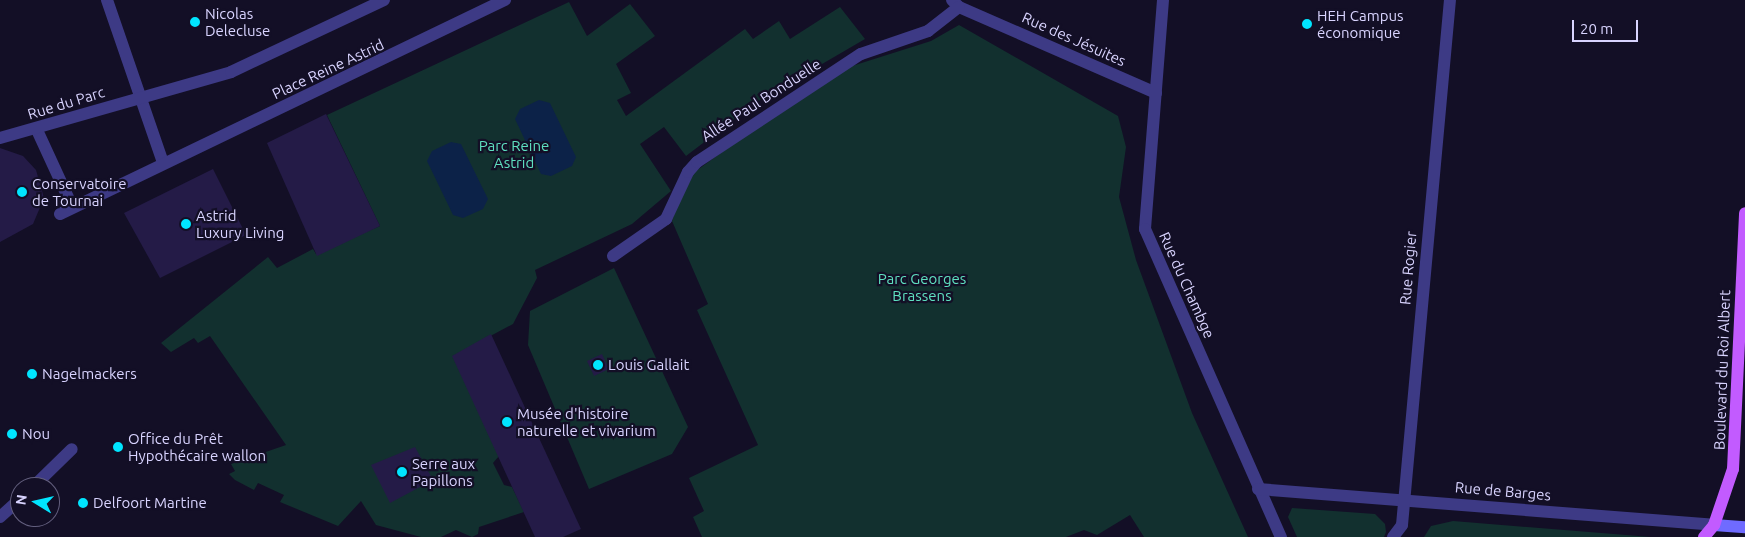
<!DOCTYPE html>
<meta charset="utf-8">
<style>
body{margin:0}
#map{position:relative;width:1745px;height:537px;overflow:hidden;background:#130f26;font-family:Ubuntu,sans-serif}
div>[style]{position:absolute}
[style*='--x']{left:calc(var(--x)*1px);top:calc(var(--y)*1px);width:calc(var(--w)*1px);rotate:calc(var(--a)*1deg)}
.green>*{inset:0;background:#12302f}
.water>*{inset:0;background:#0c2248}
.building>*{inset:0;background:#241b47}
.street>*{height:12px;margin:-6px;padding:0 6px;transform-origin:6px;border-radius:6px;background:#3d3a85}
.secondary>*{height:12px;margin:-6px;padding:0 6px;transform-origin:6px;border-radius:6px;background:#6f6bff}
.primary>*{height:12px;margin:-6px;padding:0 6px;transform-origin:6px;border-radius:6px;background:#c25bff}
.dots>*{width:14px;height:14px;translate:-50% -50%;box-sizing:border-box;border:2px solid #130f26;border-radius:50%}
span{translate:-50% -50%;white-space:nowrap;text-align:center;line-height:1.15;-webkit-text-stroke:4.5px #130f26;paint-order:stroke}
.poi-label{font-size:15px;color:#d9d4ff}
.left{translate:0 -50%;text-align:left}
.street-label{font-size:15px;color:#d9d4ff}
.park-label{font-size:15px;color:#5fe0c0}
.north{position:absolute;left:10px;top:477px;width:50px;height:50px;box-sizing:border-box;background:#130f26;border:1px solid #625e7d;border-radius:50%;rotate:279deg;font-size:14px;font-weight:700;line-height:20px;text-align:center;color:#d9d4ff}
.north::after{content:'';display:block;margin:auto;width:18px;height:22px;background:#00e5ff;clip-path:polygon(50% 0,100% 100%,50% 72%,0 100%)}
.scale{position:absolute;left:1572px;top:20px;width:66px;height:22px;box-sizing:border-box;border:2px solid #d9d4ff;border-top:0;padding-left:6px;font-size:15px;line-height:18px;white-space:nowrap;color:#d9d4ff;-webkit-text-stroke:4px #130f26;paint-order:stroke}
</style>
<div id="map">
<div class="green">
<div style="clip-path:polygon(569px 2px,587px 36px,630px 4px,655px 36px,616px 64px,631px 93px,617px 100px,626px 116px,745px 29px,753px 39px,779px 21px,790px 39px,840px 7px,865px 39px,757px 102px,686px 156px,664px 127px,640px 144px,671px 191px,632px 224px,535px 270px,537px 278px,513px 324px,453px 356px,499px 456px,493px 463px,504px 485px,512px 487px,524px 512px,479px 527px,478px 534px,472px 537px,456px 530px,441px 537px,421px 537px,376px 525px,361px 501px,338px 526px,280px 502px,284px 495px,258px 483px,254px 490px,235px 480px,229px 474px,235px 471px,231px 464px,286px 445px,210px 336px,198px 343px,194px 338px,171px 352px,161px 343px,268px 257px,277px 268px,313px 249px,316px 254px,380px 226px,327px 115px)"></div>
<div style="clip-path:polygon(959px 25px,1118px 116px,1126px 147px,1119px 197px,1136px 260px,1192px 413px,1248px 537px,1144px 537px,1130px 515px,1097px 535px,1084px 530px,1066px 537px,702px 537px,693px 517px,704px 511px,689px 478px,758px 445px,697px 310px,708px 304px,672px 221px,685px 179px,766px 120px,849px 67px,931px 41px)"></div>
<div style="clip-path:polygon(614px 268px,688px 427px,672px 454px,589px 489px,528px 345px,530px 311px)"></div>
<div style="clip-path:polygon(1292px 508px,1375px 514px,1385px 524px,1386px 532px,1384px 537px,1297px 537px,1288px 517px)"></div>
<div style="clip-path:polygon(1453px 521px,1651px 537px,1424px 537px,1431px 526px)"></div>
</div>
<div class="water">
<div style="clip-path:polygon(539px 100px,550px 103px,576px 157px,572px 166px,551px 176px,541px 174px,515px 119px,520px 109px)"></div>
<div style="clip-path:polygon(451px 142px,461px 144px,488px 199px,483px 209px,463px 218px,453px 215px,427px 161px,432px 151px)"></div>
</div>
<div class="building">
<div style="clip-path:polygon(326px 114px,380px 226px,317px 256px,267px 143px)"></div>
<div style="clip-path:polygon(0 148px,23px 156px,36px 170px,44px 198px,33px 224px,0 242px)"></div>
<div style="clip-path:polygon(213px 169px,246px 235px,160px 278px,124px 213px)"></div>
<div style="clip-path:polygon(491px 334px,581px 529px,563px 537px,535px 537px,452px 356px)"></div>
<div style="clip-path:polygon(602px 354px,609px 369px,594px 376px,587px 361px)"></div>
<div style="clip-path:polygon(415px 447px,433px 480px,390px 503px,371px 465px)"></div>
</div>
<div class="street">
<div style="--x:107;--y:0;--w:172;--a:71"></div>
<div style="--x:952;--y:0;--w:10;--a:45"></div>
<div style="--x:959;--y:7;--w:215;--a:23.6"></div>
<div style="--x:1163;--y:0;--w:230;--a:94.5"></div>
<div style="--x:1145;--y:229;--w:337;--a:66.2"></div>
<div style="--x:37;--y:130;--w:84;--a:65.3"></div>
<div style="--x:0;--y:138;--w:240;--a:-15.9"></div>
<div style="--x:231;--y:72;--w:169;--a:-25.2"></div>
<div style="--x:60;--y:214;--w:494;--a:-25.7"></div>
<div style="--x:613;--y:256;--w:65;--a:-34.9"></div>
<div style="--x:666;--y:219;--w:52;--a:-64.9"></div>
<div style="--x:688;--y:172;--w:13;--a:-48"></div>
<div style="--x:697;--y:162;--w:196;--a:-33.4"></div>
<div style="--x:861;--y:54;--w:71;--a:-18.9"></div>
<div style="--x:928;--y:31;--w:39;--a:-38"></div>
<div style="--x:33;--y:487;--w:54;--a:-44.3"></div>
<div style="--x:1258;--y:489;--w:457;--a:4.5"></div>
<div style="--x:0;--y:517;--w:27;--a:-42"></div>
<div style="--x:1393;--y:537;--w:15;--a:-53"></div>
<div style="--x:1402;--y:525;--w:527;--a:-84.78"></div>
</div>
<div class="secondary">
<div style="--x:1714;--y:525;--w:31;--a:4"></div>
</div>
<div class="primary">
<div style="--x:1704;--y:537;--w:16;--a:-50"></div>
<div style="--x:1714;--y:525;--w:59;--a:-71.3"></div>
<div style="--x:1733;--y:469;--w:256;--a:-87.3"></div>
</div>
<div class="dots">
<div style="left:195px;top:22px;background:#00e5ff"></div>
<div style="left:1307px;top:24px;background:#00e5ff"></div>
<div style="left:22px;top:192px;background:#00e5ff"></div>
<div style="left:186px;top:224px;background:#00e5ff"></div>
<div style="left:598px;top:365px;background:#00e5ff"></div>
<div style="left:32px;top:374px;background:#00e5ff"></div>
<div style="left:507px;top:422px;background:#00e5ff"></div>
<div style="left:12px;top:434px;background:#00e5ff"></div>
<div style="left:118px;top:447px;background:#00e5ff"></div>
<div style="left:402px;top:472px;background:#00e5ff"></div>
<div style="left:83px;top:503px;background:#00e5ff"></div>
</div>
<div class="poi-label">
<span class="left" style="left:205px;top:22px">Nicolas<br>Delecluse</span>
<span class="left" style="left:1317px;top:24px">HEH Campus<br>économique</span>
<span class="left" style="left:32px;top:192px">Conservatoire<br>de Tournai</span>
<span class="left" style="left:196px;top:224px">Astrid<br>Luxury Living</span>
<span class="left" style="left:608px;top:365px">Louis Gallait</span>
<span class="left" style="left:42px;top:374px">Nagelmackers</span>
<span class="left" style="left:517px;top:422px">Musée d'histoire<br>naturelle et vivarium</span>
<span class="left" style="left:22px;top:434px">Nou</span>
<span class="left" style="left:128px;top:447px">Office du Prêt<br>Hypothécaire wallon</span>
<span class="left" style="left:412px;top:472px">Serre aux<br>Papillons</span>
<span class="left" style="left:93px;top:503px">Delfoort Martine</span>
</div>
<div class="street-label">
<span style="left:1074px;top:39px;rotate:24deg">Rue des Jésuites</span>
<span style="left:328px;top:69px;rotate:-25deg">Place Reine Astrid</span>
<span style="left:761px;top:100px;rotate:-33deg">Allée Paul Bonduelle</span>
<span style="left:66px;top:103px;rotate:-17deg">Rue du Parc</span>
<span style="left:1408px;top:268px;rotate:-85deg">Rue Rogier</span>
<span style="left:1187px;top:285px;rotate:66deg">Rue du Chambge</span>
<span style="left:1722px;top:370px;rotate:-88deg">Boulevard du Roi Albert</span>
<span style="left:1503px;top:491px;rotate:5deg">Rue de Barges</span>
</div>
<div class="park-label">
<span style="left:514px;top:154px">Parc Reine<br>Astrid</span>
<span style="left:922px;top:287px">Parc Georges<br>Brassens</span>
</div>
<div class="north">N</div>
<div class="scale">20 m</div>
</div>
